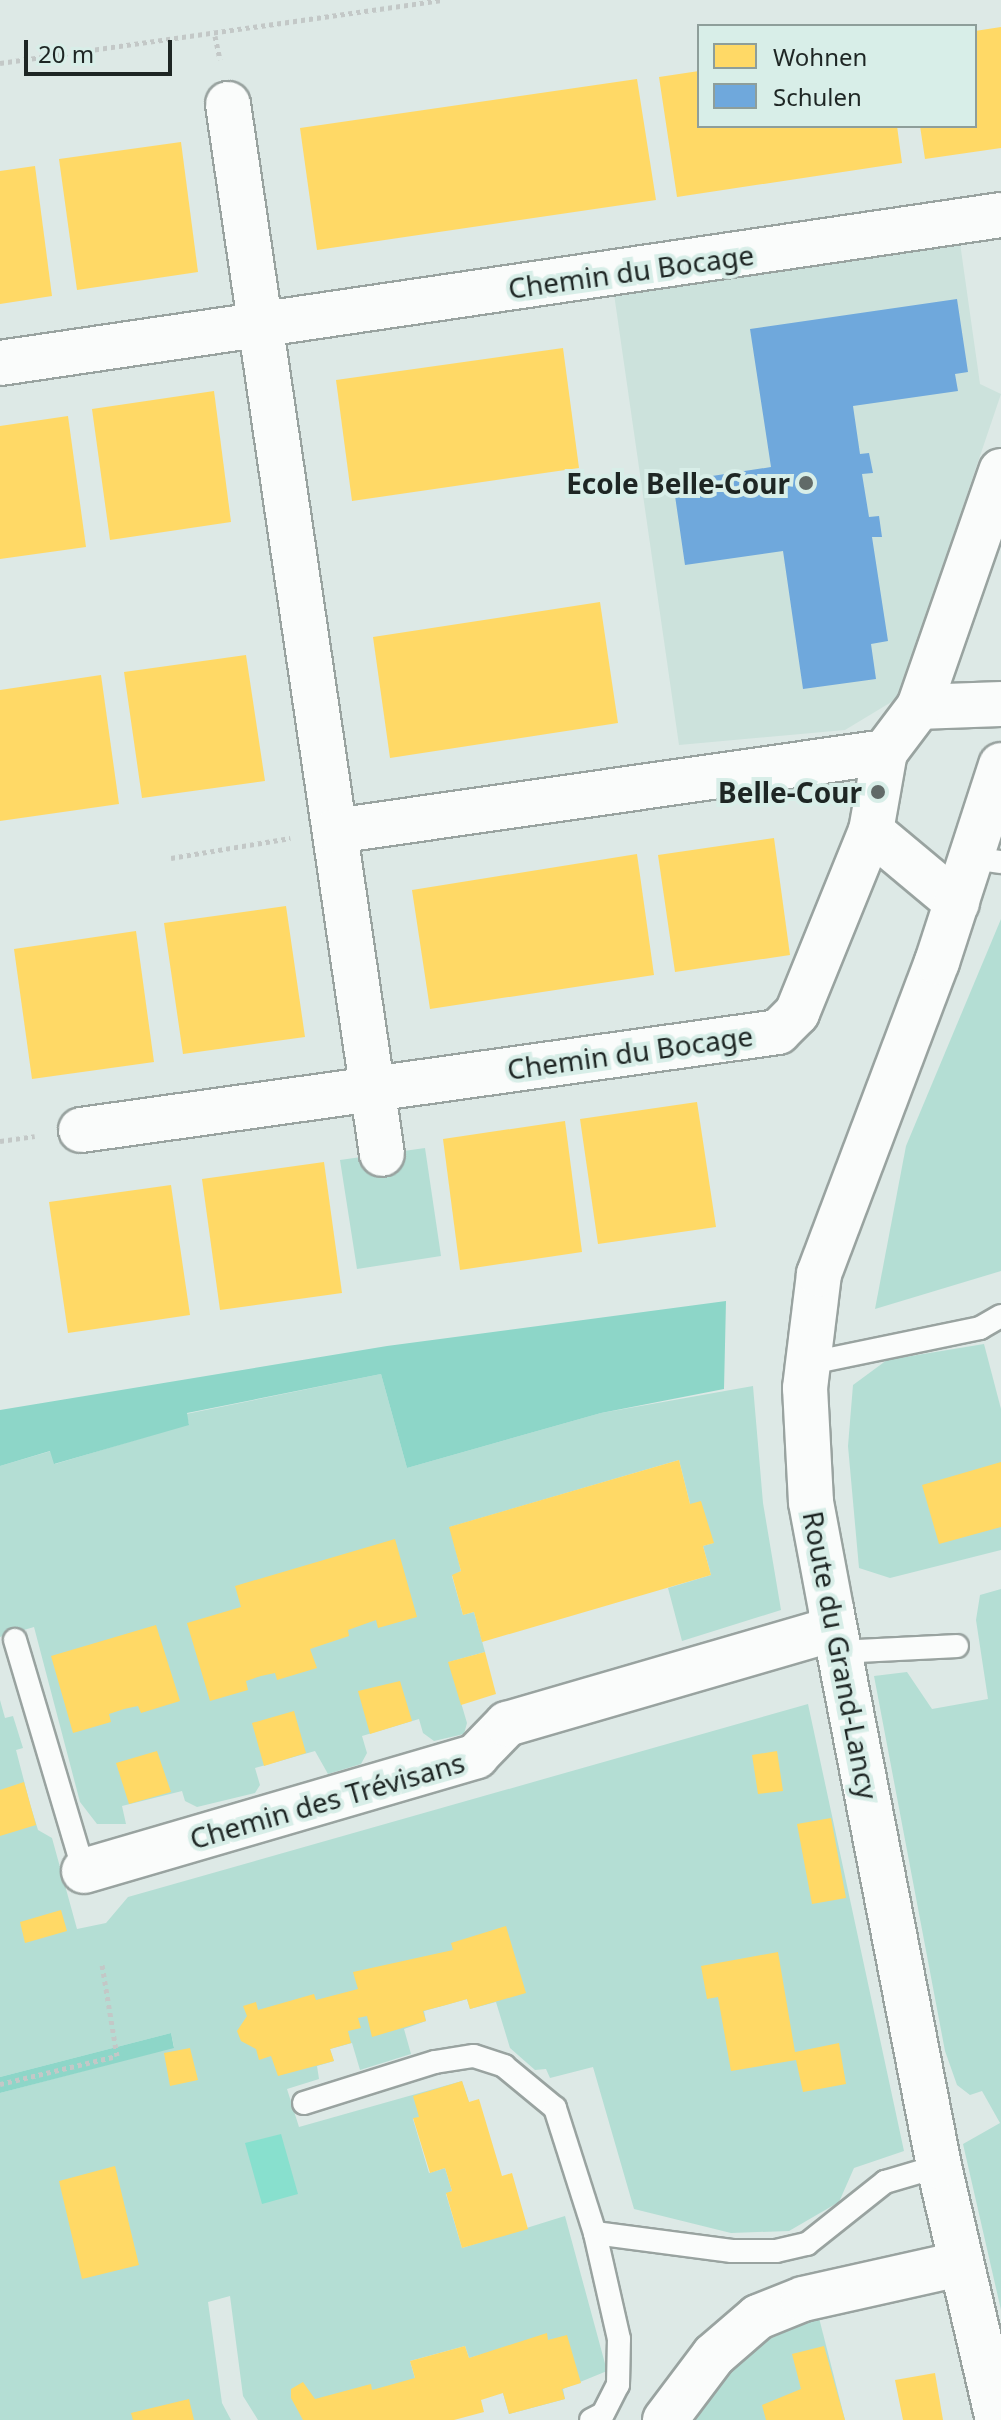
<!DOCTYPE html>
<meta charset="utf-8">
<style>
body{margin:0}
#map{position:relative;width:1001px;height:2420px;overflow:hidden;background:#dde9e6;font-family:"Noto Sans",sans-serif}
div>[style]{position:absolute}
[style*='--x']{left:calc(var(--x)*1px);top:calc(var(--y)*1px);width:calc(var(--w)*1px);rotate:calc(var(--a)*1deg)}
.built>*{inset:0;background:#cce2dc}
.green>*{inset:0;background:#b4ded4}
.forest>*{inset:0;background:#8dd6c8}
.water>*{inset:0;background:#88e0ce}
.homes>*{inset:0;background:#ffd966}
.schools>*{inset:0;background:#6fa8dc}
.path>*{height:5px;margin-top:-2.5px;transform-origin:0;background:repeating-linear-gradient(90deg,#c3c8c7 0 4px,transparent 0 8px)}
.roads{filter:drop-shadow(2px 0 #99a3a0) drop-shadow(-2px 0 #99a3a0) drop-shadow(0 2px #99a3a0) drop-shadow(0 -2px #99a3a0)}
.lane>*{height:22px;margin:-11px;padding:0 11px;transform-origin:11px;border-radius:11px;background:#fafcfb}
.street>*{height:44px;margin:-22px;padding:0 22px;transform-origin:22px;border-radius:22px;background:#fafcfb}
.secondary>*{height:44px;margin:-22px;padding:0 22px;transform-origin:22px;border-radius:22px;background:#fafcfb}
.dots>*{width:22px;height:22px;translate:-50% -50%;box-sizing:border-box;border:4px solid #d8eee8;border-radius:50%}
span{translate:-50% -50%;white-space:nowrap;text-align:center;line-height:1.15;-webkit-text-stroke:8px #d8eee8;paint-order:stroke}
.street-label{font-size:28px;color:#1e2624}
.poi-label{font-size:28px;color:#1e2624;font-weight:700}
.right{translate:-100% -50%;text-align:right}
.legend{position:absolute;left:697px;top:24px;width:280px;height:104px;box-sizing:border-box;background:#d8eee8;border:2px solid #8e9e9a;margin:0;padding:10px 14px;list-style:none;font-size:24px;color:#1e2624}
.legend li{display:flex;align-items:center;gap:16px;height:40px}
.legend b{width:40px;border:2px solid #8e9e9a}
.scale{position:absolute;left:24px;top:40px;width:148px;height:36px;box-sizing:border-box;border:4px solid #1e2624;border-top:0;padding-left:10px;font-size:24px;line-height:28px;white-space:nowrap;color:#1e2624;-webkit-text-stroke:6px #d8eee8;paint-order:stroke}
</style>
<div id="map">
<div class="built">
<div style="clip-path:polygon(960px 243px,980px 384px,1001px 394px,898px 698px,845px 730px,679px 745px,614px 294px)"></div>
</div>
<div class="green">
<div style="clip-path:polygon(1001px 919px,1001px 1271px,875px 1309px,906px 1146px)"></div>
<div style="clip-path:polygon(425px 1148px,441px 1256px,357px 1269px,340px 1160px)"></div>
<div style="clip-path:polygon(984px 1344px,1001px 1409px,1001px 1550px,890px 1578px,859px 1568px,848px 1446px,853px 1385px,887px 1360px)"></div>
<div style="clip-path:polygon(381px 1374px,407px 1468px,601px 1413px,753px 1386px,763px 1503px,781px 1610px,682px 1641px,668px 1588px,711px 1575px,703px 1546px,713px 1543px,690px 1504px,679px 1460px,450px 1527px,461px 1571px,452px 1576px,463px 1615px,474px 1612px,485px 1652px,449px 1662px,467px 1723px,464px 1734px,434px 1741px,423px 1733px,419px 1719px,362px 1736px,367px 1753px,361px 1764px,328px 1774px,315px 1751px,255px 1768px,260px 1785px,255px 1793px,197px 1807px,185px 1801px,182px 1791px,122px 1806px,126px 1824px,97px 1824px,80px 1802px,34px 1627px,0 1637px,0 1466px,51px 1451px,55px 1464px,189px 1424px,186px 1414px)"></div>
<div style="clip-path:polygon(1001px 1589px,1001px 2310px,963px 2144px,1000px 2123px,982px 2091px,970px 2095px,957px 2085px,945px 2051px,874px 1676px,907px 1672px,932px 1709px,988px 1699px,976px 1620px,980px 1595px)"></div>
<div style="clip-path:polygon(0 1700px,5px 1718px,13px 1716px,23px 1748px,16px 1750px,30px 1804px,38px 1830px,52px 1838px,77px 1929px,106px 1923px,128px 1897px,808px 1704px,904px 2151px,854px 2168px,839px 2202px,789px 2231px,731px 2233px,634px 2209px,593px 2067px,550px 2078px,546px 2069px,535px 2070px,510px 2048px,496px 2002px,470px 2009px,467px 1999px,424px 2011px,426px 2021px,404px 2029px,411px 2054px,360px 2070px,352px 2043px,330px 2049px,334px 2061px,317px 2066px,319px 2079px,287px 2089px,299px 2127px,462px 2081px,469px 2102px,413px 2119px,429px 2173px,445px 2168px,452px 2191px,446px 2194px,462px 2248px,565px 2216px,607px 2371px,563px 2389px,565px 2399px,509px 2414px,491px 2352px,469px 2358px,465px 2346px,410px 2361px,415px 2378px,404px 2420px,258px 2420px,243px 2396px,230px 2296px,208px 2302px,222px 2403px,231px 2420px,0 2420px,0 2093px,174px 2047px,171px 2033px,0 2077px)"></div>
<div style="clip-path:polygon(818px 2314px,845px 2420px,691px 2420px,740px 2352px,780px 2325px)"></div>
</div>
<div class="forest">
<div style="clip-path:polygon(726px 1301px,724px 1389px,601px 1413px,407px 1468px,381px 1374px,187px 1413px,189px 1425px,54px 1464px,50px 1451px,0 1466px,0 1410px,387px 1346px)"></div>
<div style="clip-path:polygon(171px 2033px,174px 2048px,0 2093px,0 2077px)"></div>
</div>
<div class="water">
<div style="clip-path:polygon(281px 2134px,298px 2194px,262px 2204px,245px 2143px)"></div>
</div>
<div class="homes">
<div style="clip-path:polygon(1001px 27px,1001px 148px,925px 159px,920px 126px,975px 126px,975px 31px)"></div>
<div style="clip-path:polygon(699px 71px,699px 126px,897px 126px,902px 163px,677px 197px,659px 77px)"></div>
<div style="clip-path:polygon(637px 79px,656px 200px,317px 250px,300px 128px)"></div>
<div style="clip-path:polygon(181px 142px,198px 272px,77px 290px,59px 159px)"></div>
<div style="clip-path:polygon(35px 166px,52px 296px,0 304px,0 171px)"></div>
<div style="clip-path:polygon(563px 348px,579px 468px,352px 501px,336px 380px)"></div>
<div style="clip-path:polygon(214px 391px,231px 522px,110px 540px,92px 409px)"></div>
<div style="clip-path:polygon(68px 416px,86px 547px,0 559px,0 426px)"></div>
<div style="clip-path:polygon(600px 602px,618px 723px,390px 758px,373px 637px)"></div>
<div style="clip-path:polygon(246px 655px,265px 781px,142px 798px,124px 672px)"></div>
<div style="clip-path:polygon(101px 675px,119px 804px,0 821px,0 690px)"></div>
<div style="clip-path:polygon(774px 838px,790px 955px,675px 972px,658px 855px)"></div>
<div style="clip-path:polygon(637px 854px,654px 975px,430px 1009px,412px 890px)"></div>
<div style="clip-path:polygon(286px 906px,305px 1037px,183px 1054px,164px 923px)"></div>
<div style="clip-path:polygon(136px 931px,154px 1062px,32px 1079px,14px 949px)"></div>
<div style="clip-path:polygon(697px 1102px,716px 1227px,598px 1244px,580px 1119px)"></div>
<div style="clip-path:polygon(565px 1121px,582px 1252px,460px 1270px,443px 1139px)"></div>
<div style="clip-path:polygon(324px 1162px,342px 1293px,220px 1310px,202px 1179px)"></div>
<div style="clip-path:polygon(171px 1185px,190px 1315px,68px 1333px,49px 1202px)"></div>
<div style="clip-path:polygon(679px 1460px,690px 1504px,701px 1501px,714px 1543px,703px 1546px,711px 1575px,482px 1642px,474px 1612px,463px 1615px,452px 1575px,461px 1571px,449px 1527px)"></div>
<div style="clip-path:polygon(1001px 1462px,1001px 1527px,939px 1544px,922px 1485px)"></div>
<div style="clip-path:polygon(395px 1539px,417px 1617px,378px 1628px,376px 1620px,348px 1630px,349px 1636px,310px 1649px,317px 1668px,277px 1680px,275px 1673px,261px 1676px,246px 1681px,248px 1690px,210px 1701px,187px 1623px,241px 1607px,235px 1586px)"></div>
<div style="clip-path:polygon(156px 1625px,180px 1701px,141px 1713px,138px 1706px,124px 1709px,109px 1714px,111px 1722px,73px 1733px,51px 1656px)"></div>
<div style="clip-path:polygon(485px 1652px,496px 1694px,461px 1705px,448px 1662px)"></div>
<div style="clip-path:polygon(400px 1681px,412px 1721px,370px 1734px,358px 1691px)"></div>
<div style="clip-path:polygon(294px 1711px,306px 1753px,264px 1766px,252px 1723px)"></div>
<div style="clip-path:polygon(157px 1751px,171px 1792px,129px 1804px,116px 1763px)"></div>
<div style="clip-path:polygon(777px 1751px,783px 1791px,758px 1794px,752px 1755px)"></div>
<div style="clip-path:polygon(24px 1782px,36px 1825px,0 1836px,0 1790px)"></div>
<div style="clip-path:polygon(831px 1818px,846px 1898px,812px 1904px,797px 1824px)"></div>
<div style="clip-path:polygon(61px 1910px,67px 1931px,25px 1943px,20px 1922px)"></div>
<div style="clip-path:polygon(506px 1926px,526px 1993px,470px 2009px,467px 1999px,446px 2005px,423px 2011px,426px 2021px,372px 2037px,367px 2016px,358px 2018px,361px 2028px,348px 2031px,351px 2043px,330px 2049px,334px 2061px,278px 2076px,271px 2056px,259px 2060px,256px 2049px,241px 2041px,237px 2031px,247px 2016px,243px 2006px,256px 2002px,258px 2010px,314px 1994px,316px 2000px,358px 1989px,353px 1972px,453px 1950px,451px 1943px)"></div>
<div style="clip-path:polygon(778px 1952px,795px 2052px,839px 2043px,846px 2084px,803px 2092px,796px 2060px,731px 2071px,718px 1997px,707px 1999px,701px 1966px)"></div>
<div style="clip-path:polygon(190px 2048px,198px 2080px,170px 2086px,164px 2053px)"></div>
<div style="clip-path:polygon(462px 2081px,469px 2102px,479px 2099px,502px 2176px,512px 2173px,528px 2229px,462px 2248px,446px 2193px,452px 2191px,445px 2168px,430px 2173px,413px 2118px,419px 2117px,413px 2096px)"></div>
<div style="clip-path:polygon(115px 2166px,139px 2265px,82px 2279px,59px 2181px)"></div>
<div style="clip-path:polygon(547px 2333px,548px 2340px,567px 2335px,581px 2383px,562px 2389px,565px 2399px,509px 2414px,503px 2393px,481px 2400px,484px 2412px,454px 2420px,303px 2420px,291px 2398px,291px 2389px,303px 2382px,315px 2399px,371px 2384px,372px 2390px,415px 2378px,410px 2361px,465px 2346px,469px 2358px)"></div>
<div style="clip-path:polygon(824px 2346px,845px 2420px,766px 2420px,762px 2405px,801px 2389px,792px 2354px)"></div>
<div style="clip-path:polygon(935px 2373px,943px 2420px,903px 2420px,895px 2380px)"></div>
<div style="clip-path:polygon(189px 2399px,194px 2420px,133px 2420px,131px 2413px)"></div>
</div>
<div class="schools">
<div style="clip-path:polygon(957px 299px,968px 372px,955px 374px,958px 391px,853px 406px,860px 454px,869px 453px,873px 473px,862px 474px,869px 517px,879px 516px,882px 537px,872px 537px,888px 641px,871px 644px,876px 679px,803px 689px,783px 551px,685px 565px,673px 482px,771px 467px,750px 329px)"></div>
</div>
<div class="path">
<div style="--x:215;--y:36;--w:24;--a:78"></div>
<div style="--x:0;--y:63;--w:448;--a:-8.1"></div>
<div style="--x:171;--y:858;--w:121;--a:-9.5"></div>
<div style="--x:0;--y:1141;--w:35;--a:-8"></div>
<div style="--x:0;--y:2084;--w:120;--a:-13.5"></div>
<div style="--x:117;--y:2056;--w:93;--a:-99.3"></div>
</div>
<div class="roads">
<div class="lane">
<div style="--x:972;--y:858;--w:29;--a:8"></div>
<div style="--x:806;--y:1364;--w:178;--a:-11.7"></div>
<div style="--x:980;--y:1328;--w:24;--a:-30"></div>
<div style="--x:15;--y:1640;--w:241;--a:73.4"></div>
<div style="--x:839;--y:1652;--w:118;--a:-2.9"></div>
<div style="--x:304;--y:2103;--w:137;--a:-17.4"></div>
<div style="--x:435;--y:2062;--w:39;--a:-9"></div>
<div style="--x:474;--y:2056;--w:32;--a:18"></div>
<div style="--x:504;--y:2066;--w:66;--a:39.5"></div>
<div style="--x:555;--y:2108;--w:131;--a:72.3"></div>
<div style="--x:595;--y:2233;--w:138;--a:7.5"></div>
<div style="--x:732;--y:2251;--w:44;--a:0"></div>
<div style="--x:776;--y:2251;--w:32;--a:-13"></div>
<div style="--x:807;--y:2244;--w:100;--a:-38.5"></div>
<div style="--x:885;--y:2182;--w:56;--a:-16.5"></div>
<div style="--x:591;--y:2420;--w:13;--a:-27"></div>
<div style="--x:603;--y:2414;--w:33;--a:-63"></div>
<div style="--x:618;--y:2385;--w:46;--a:-88.8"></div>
<div style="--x:619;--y:2339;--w:109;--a:-102.8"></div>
</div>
<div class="street">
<div style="--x:228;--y:104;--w:1061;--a:81.66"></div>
<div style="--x:0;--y:363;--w:1012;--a:-8.41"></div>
<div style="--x:919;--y:707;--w:82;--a:-2.1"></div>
<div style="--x:335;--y:831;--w:556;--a:-8.17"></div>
<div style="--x:871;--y:831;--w:112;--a:39.9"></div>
<div style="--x:81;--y:1130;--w:704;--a:-8"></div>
<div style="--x:778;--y:1032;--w:27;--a:-45"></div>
<div style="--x:797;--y:1013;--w:196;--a:-67.9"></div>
<div style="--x:871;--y:831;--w:80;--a:-80"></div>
<div style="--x:885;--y:752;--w:56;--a:-52.9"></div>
<div style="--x:919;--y:707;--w:250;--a:-70.8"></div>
<div style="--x:84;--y:1871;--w:409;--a:-16.3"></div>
<div style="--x:476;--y:1756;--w:45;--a:-45.9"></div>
<div style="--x:507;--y:1724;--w:341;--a:-16.2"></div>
<div style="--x:665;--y:2420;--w:81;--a:-53"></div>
<div style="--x:714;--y:2355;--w:58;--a:-40.8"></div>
<div style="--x:758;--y:2317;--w:48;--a:-21.8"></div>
<div style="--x:803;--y:2299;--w:161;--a:-12.6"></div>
</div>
<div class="secondary">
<div style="--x:998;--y:2420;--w:261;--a:-103.1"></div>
<div style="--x:939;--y:2166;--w:567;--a:-100.97"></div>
<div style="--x:831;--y:1609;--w:109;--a:-100.6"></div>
<div style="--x:811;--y:1502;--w:114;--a:-93"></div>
<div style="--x:805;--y:1388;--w:115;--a:-83"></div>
<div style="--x:819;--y:1274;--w:334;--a:-69.3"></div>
<div style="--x:937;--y:962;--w:207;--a:-72"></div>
</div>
</div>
<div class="dots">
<div style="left:806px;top:483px;background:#616a68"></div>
<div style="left:878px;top:792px;background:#616a68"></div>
</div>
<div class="street-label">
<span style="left:631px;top:271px;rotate:-8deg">Chemin du Bocage</span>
<span style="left:630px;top:1052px;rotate:-8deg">Chemin du Bocage</span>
<span style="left:841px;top:1655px;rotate:79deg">Route du Grand-Lancy</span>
<span style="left:327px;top:1800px;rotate:-16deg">Chemin des Trévisans</span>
</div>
<div class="poi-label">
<span class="right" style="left:790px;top:483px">Ecole Belle-Cour</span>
<span class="right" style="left:862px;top:792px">Belle-Cour</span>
</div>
<ul class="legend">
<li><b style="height:22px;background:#ffd966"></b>Wohnen</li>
<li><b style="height:22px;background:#6fa8dc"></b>Schulen</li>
</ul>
<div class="scale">20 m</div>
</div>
